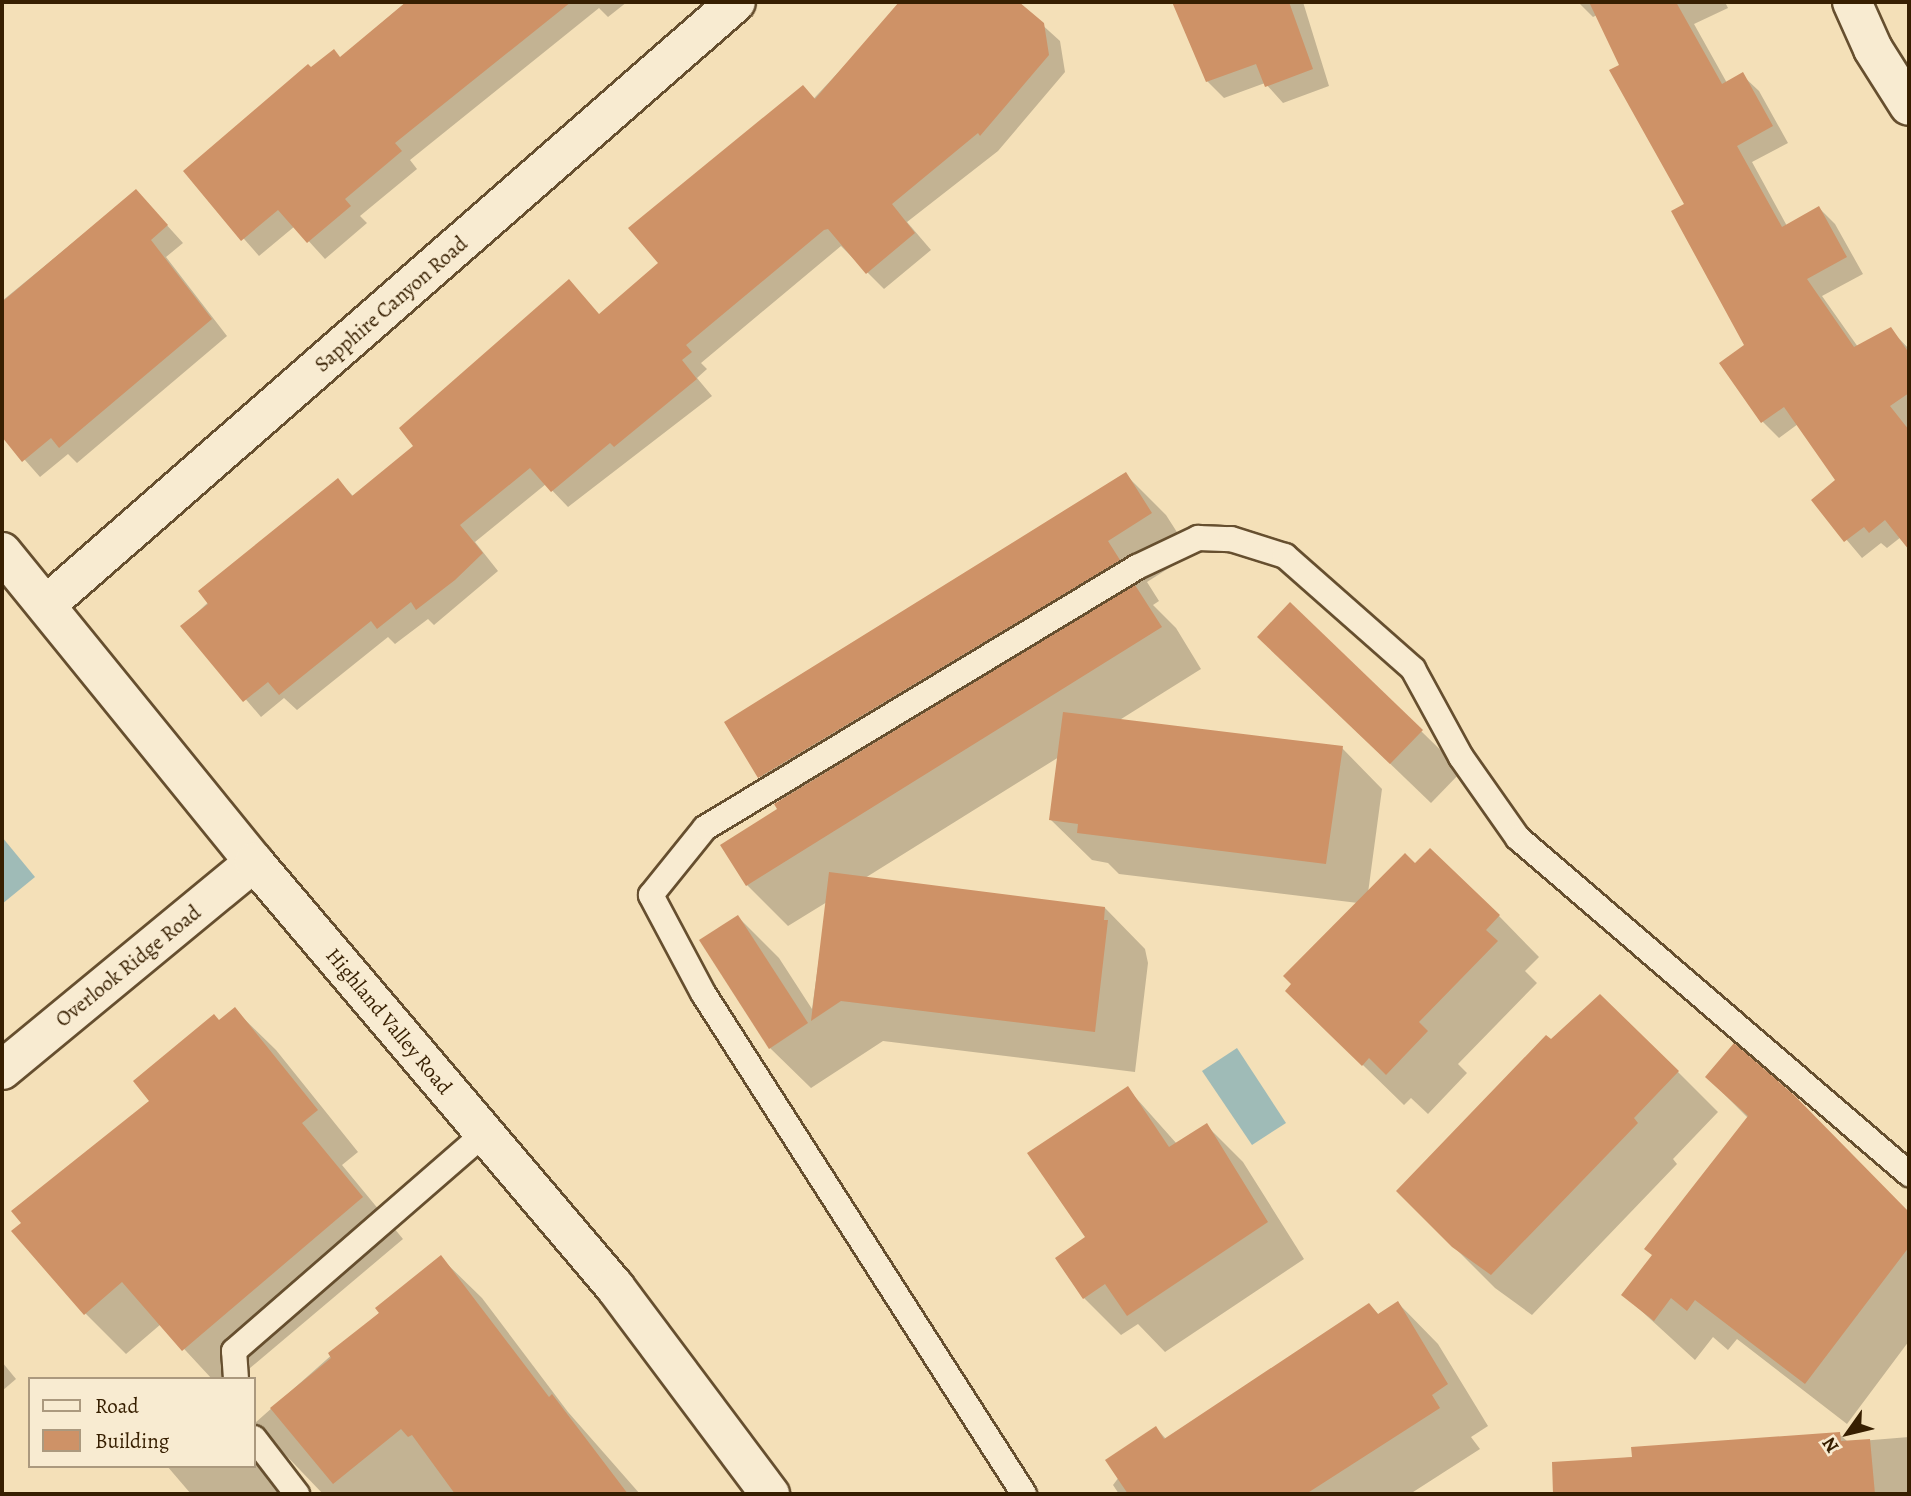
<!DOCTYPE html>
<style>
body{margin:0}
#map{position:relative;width:1911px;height:1496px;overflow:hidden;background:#f4e0b8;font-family:Alegreya,serif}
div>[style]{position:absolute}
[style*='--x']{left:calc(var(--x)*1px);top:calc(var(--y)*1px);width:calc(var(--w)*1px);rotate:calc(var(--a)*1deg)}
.water>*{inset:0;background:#9fbbb7}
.shadow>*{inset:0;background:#0003}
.building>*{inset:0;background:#ce9267}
.roads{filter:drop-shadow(2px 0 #664f2f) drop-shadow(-2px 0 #664f2f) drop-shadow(0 2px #664f2f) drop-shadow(0 -2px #664f2f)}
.lane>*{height:24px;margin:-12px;padding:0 12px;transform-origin:12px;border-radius:12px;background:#f8ebd1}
.street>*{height:38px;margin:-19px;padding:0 19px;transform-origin:19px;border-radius:19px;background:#f8ebd1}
.secondary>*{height:38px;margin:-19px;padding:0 19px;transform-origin:19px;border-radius:19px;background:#f8ebd1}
span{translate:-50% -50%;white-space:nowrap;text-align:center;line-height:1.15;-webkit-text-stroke:5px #f8ebd1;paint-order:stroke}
.street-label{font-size:21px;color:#371f01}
.frame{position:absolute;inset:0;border:4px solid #371f01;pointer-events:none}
.legend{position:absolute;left:28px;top:1377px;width:228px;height:91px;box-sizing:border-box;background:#f8ebd1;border:2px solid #ab997e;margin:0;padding:9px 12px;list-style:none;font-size:21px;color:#371f01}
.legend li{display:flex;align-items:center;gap:14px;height:35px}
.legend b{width:35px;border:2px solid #ab997e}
.north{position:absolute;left:1813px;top:1398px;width:70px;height:70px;-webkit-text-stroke:5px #f8ebd1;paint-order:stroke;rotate:236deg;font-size:19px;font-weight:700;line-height:28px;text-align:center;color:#371f01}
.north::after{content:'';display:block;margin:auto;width:24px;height:32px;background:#371f01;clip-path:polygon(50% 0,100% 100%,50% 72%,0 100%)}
</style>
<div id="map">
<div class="water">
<div style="clip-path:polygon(2px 837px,35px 877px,2px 904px)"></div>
<div style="clip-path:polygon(1237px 1048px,1286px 1123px,1252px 1145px,1202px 1071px)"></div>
</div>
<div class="shadow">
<div style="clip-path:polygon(406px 2px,627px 2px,608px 17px,599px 8px,410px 160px,417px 169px,360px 216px,367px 223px,325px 259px,295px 226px,259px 256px,185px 172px,311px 70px,341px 58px)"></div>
<div style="clip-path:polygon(904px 2px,1017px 2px,1060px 41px,1065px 72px,998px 151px,907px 222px,931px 250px,884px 289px,841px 246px,701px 363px,707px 369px,697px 378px,712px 396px,568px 507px,546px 484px,475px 542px,498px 571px,434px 625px,428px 619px,395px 644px,388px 637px,297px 710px,284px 698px,261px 717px,183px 626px,338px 480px,354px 497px,416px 446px,569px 281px,600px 316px,660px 263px)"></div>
<div style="clip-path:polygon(1175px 2px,1303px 2px,1329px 86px,1283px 103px,1265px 83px,1224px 98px,1207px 81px)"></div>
<div style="clip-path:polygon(1578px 2px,1725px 2px,1728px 8px,1694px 24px,1727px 83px,1742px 75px,1759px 91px,1788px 143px,1752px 162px,1787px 226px,1819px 208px,1835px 224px,1863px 274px,1822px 296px,1858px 347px,1891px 330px,1909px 349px,1909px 547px,1901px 537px,1887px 548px,1881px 543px,1862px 558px,1813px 500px,1837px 481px,1798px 424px,1779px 438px,1763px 422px,1747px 345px,1686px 205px,1597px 15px,1593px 17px)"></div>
<div style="clip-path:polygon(136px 191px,183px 243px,166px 257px,227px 336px,77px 463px,68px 454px,40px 477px,2px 434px,2px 301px)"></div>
<div style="clip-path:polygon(1125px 474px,1166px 515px,1191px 554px,1147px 582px,1159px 601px,1153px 605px,1176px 628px,1201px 669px,1118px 721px,1342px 748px,1382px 789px,1368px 893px,1415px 866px,1499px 916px,1539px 957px,1525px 971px,1537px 983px,1458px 1064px,1467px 1073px,1428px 1114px,1411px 1098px,1404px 1105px,1328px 1031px,1358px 903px,1119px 874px,1108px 863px,1092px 860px,1051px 820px,1059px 757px,865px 878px,1105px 908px,1145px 949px,1148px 963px,1135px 1072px,883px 1041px,811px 1088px,770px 1048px,738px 917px,779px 958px,812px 1009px,827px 902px,788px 926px,747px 885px,722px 846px,779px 810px,783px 800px,760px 777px,727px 723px)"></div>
<div style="clip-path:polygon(1300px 677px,1421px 731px,1462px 771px,1431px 803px)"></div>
<div style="clip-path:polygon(235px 1010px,276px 1050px,358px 1152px,342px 1165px,403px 1239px,237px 1379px,212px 1379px,161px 1324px,126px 1354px,85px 1313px,220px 1022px)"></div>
<div style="clip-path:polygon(1552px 1041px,1678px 1072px,1718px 1112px,1673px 1159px,1677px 1164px,1532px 1315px,1495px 1288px,1398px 1191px)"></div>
<div style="clip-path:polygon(1707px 1077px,1823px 1127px,1909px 1215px,1909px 1341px,1847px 1424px,1737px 1339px,1728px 1350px,1713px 1337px,1695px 1360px,1624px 1295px,1749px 1119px)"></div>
<div style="clip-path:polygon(1128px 1089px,1177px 1144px,1206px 1125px,1243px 1162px,1304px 1259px,1165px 1352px,1138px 1324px,1121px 1335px,1084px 1298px,1087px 1238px)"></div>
<div style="clip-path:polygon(441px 1258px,482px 1298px,568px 1412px,640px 1494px,323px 1494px,255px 1423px)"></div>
<div style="clip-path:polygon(1398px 1303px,1438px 1344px,1488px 1426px,1471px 1437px,1480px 1449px,1410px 1494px,1119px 1494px,1113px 1485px,1156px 1428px,1166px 1439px,1369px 1305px,1379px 1315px)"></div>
<div style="clip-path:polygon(2px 1362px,16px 1379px,2px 1391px)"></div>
<div style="clip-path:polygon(1839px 1434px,1848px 1442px,1909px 1437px,1909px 1494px,1608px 1494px,1607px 1460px)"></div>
<div style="clip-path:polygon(254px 1450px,286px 1494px,191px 1494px,167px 1466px,254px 1466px)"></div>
</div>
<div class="building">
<div style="clip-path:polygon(406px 2px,571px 2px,395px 143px,402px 151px,345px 199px,351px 206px,307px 243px,278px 210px,241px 241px,183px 171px,308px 64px,311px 67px,334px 49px,340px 57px)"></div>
<div style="clip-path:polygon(899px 2px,1019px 2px,1044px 23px,1049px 55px,980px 136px,978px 133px,892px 204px,915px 233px,866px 274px,828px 229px,824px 230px,686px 345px,692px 352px,682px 360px,697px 379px,614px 447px,610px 443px,551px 492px,530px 468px,460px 525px,483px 553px,455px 580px,416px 610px,411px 602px,377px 629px,371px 621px,279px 695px,268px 682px,243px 702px,180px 626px,208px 604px,198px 591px,338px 478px,352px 496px,413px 446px,399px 428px,569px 279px,599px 314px,658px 263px,628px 228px,803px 85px,815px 99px)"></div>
<div style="clip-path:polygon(1172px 2px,1289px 2px,1313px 69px,1265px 87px,1256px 64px,1206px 82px)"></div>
<div style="clip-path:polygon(1589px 2px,1676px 2px,1722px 84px,1743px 72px,1773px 126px,1737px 146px,1782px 227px,1819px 206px,1847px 257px,1807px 279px,1854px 347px,1891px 327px,1909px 353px,1909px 393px,1890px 406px,1909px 430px,1909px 550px,1885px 520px,1869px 533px,1864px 527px,1844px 542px,1811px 500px,1835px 480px,1784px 407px,1761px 423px,1719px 363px,1744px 345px,1671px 211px,1684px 204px,1609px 70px,1619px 65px)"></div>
<div style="clip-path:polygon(136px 189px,168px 225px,151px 240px,212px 319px,59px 448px,51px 438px,22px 462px,2px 437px,2px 302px)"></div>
<div style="clip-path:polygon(1126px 472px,1152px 513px,1108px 541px,1120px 560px,758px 778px,724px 722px)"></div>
<div style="clip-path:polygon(1135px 585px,1162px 627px,746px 886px,720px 845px,777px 809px,774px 804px)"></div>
<div style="clip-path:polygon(1290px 602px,1423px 730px,1390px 764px,1257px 637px)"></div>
<div style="clip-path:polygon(1063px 712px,1343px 746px,1326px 864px,1077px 833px,1078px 824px,1049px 820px)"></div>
<div style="clip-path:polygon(1430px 848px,1500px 915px,1486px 930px,1498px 941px,1419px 1022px,1428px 1031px,1386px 1075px,1369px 1058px,1362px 1066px,1329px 1034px,1285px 991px,1291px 984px,1283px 976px,1405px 853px,1415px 863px)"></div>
<div style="clip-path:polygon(829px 872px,1105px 907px,1104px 920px,1108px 920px,1095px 1032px,841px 1001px,811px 1021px)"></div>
<div style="clip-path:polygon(738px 915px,808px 1023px,769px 1049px,699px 940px)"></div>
<div style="clip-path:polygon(1600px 994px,1679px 1071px,1634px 1118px,1638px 1123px,1491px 1275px,1452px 1247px,1396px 1191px,1546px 1035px,1551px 1039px)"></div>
<div style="clip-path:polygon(235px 1007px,318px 1110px,302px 1123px,363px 1197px,182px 1351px,122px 1282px,84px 1315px,11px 1231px,21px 1223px,11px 1211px,149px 1101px,133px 1081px,214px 1014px,219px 1020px)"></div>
<div style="clip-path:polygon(1734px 1043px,1794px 1095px,1909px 1212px,1909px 1247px,1805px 1384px,1695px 1300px,1687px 1311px,1671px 1298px,1654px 1321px,1621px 1295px,1652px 1255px,1644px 1249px,1748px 1116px,1705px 1077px)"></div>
<div style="clip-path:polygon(1128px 1086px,1169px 1147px,1207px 1123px,1268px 1222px,1127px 1316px,1105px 1284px,1083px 1299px,1055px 1258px,1085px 1237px,1027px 1153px)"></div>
<div style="clip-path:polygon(441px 1255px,549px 1397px,552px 1394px,628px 1494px,455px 1494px,412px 1435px,408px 1437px,401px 1429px,333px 1484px,270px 1408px,331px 1358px,328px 1353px,379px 1313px,375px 1308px)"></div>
<div style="clip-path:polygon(1398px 1301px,1448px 1384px,1432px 1395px,1440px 1408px,1306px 1494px,1128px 1494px,1105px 1460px,1156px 1426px,1164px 1439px,1369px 1303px,1378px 1314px)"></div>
<div style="clip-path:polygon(1840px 1432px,1841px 1441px,1870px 1439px,1875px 1494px,1553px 1494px,1552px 1462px,1632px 1457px,1631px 1447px)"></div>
</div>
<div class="roads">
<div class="lane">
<div style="--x:236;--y:1379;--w:28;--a:-94"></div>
<div style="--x:234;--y:1351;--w:331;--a:-41"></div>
<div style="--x:254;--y:1438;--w:71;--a:52.5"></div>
<div style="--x:1024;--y:1494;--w:595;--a:-122.65"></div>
<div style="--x:703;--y:993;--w:111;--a:-118"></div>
<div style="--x:651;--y:895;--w:86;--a:-51.1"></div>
<div style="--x:705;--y:828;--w:505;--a:-31.14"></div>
<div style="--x:1137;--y:567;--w:68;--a:-25.4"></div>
<div style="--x:1198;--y:538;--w:33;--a:2"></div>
<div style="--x:1231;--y:539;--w:57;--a:17.5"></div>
<div style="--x:1285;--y:556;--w:171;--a:41.4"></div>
<div style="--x:1413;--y:669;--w:100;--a:61.4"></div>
<div style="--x:1461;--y:757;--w:99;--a:54.9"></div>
<div style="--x:1518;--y:838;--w:516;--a:40.67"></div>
</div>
<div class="street">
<div style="--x:46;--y:605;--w:916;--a:-41.15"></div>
<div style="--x:2;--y:1070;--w:327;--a:-39.5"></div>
</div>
<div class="secondary">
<div style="--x:1852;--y:2;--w:51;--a:65.9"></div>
<div style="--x:1873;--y:49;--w:67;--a:57.7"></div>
<div style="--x:2;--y:552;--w:400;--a:50.9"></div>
<div style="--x:254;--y:862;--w:558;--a:49.66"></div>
<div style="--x:615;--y:1287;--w:259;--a:53.2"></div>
</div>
</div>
<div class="street-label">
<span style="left:391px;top:304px;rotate:-41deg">Sapphire Canyon Road</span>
<span style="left:128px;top:966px;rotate:-39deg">Overlook Ridge Road</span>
<span style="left:389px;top:1021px;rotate:50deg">Highland Valley Road</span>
</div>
<div class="frame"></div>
<ul class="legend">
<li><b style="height:9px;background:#f8ebd1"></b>Road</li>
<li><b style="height:19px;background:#ce9267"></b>Building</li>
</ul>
<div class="north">N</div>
</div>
